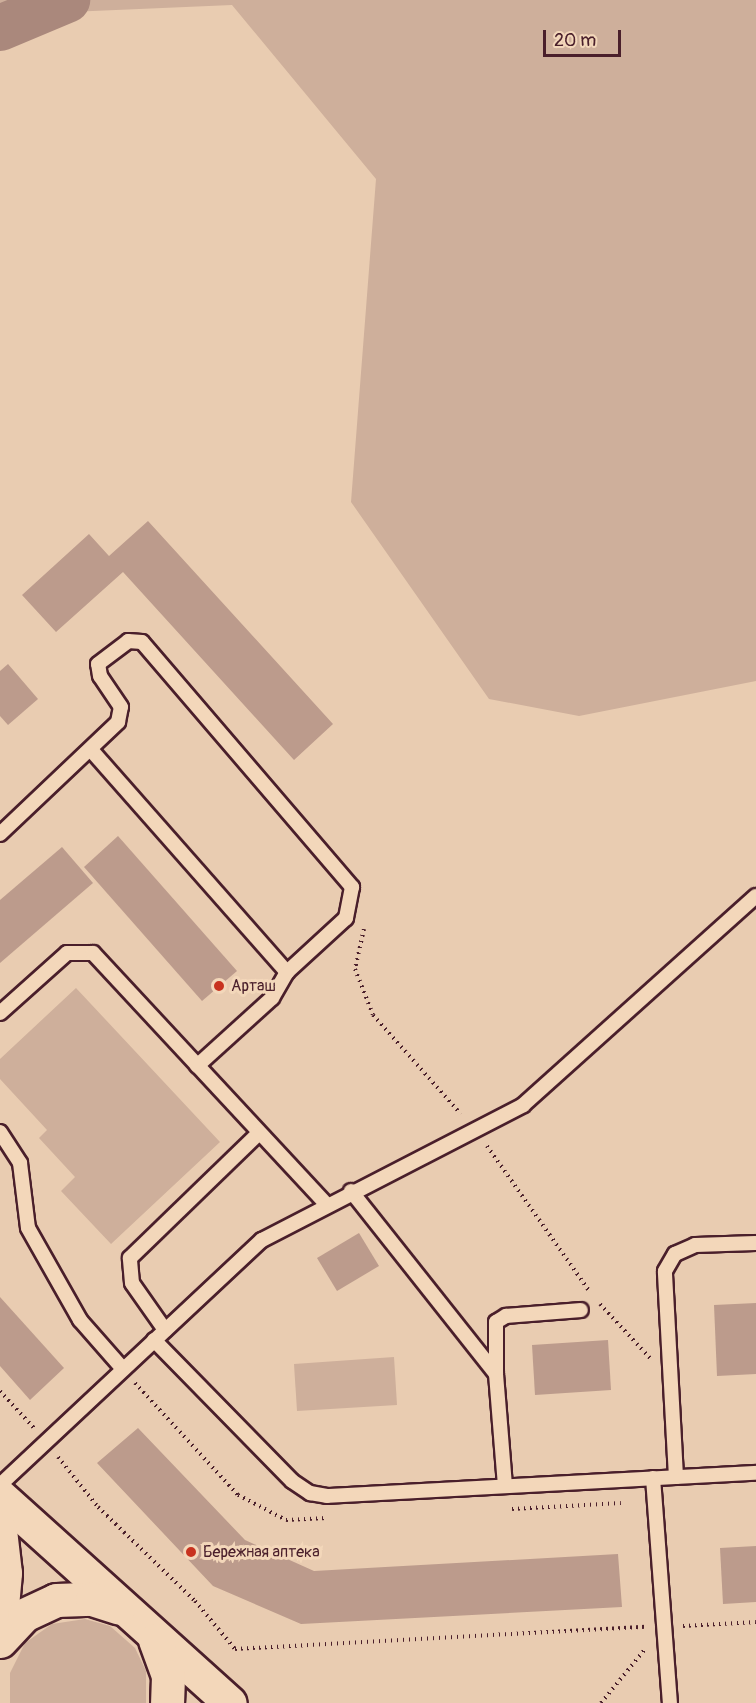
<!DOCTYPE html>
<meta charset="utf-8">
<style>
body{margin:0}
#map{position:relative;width:756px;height:1703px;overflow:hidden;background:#e9ccb1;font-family:Pangolin,sans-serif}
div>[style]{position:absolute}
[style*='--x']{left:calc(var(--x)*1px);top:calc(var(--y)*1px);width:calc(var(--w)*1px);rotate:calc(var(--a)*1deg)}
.green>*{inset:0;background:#ceaf9b}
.river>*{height:46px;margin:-23px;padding:0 23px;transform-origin:23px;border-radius:23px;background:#aa887c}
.building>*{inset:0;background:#bc9b8c}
.path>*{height:4px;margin-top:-2px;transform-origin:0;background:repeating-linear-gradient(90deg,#4a1f2b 0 1.5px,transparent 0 6px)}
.roads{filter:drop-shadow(2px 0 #4a1f2b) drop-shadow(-2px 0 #4a1f2b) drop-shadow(0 2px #4a1f2b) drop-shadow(0 -2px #4a1f2b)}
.service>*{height:14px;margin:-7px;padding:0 7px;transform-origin:7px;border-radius:7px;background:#f3d7ba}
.secondary>*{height:33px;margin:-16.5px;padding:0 16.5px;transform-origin:16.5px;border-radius:16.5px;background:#f3d7ba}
.dots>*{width:16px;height:16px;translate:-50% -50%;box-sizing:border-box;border:3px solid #f3d7ba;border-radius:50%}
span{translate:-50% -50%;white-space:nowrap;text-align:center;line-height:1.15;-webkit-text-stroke:6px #f3d7ba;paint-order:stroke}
.poi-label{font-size:16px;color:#4a1f2b}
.left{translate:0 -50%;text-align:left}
.scale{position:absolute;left:543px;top:30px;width:78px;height:27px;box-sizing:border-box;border:3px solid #4a1f2b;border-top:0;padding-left:8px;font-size:18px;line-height:21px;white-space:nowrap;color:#4a1f2b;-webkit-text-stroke:4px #f3d7ba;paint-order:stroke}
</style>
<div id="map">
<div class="green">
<div style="clip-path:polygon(0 0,756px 0,756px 681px,579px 716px,489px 699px,351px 502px,376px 179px,232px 5px,0 15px)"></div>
<div style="clip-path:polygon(76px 988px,220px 1142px,111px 1244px,61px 1191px,75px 1177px,39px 1138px,47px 1130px,0 1079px,0 1059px)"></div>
<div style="clip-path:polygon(394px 1357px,397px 1405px,297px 1411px,294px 1364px)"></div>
<div style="clip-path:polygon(85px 1619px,110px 1626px,135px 1648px,146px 1671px,146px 1703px,10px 1703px,10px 1673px,25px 1643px,52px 1624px)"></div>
</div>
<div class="river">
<div style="--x:0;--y:28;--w:73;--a:-22.7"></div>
</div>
<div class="building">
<div style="clip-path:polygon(148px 521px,333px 724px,294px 760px,123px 572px,56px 632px,22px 595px,89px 534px,109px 556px)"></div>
<div style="clip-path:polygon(8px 664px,38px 699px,8px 725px,0 716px,0 671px)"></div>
<div style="clip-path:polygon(118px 836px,237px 971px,202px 1001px,84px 867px)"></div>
<div style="clip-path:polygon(62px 847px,93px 883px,0 963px,0 900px)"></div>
<div style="clip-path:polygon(359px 1233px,379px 1266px,337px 1291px,317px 1258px)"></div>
<div style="clip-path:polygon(0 1297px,64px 1368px,30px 1400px,0 1366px)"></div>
<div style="clip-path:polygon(756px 1303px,756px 1374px,717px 1376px,714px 1305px)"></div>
<div style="clip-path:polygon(608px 1340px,611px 1390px,535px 1395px,532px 1345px)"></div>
<div style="clip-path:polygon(138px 1428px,245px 1540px,314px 1571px,618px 1554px,622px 1607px,301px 1624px,213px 1586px,97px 1463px)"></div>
<div style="clip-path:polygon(756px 1546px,756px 1602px,723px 1604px,720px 1548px)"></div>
</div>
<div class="path">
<div style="--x:364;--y:929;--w:41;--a:102.7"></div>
<div style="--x:355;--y:969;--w:49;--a:68.6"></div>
<div style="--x:373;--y:1015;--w:132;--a:48.4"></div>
<div style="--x:487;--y:1146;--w:179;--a:54.8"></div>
<div style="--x:600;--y:1304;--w:74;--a:47.2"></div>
<div style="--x:135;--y:1383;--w:152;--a:47.4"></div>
<div style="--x:238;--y:1495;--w:54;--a:27.5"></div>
<div style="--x:286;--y:1520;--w:41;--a:-2.8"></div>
<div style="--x:0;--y:1391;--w:50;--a:47.4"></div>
<div style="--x:58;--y:1457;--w:64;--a:51.3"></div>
<div style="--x:98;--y:1507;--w:135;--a:44.1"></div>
<div style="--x:195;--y:1601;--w:62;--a:50.2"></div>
<div style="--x:235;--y:1649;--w:411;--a:-3.1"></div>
<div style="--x:512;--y:1509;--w:109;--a:-3.2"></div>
<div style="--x:683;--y:1626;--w:73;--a:-3.1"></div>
<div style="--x:601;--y:1703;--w:71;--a:-50.7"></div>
</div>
<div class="roads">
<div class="service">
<div style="--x:92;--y:751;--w:295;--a:48.6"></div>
<div style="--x:0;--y:834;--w:163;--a:-43.5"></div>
<div style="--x:118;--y:722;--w:15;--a:-79"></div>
<div style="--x:121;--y:707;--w:37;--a:-124"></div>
<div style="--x:100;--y:676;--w:12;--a:-99"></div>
<div style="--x:98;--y:664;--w:38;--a:-37"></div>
<div style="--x:128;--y:641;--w:14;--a:4"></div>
<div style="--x:142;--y:642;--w:323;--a:49.4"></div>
<div style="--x:352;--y:887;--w:32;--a:101"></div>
<div style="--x:346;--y:918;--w:80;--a:137.5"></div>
<div style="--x:287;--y:972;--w:30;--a:120"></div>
<div style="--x:272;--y:998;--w:101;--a:137.8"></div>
<div style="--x:0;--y:1013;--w:90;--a:-41.8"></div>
<div style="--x:67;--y:953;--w:26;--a:0"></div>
<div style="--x:93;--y:953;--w:341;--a:47.1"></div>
<div style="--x:0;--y:1132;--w:37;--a:57"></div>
<div style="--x:20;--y:1163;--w:65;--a:83"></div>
<div style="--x:28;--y:1228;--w:106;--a:60.5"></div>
<div style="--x:80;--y:1320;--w:65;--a:48.7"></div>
<div style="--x:351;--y:1191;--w:233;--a:51.6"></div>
<div style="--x:496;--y:1374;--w:112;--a:85.4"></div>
<div style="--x:165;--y:1330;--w:57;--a:-125.1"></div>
<div style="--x:132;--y:1283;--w:25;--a:-95"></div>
<div style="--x:130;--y:1258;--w:180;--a:-44.1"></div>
<div style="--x:154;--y:1340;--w:197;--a:45.6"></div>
<div style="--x:292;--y:1481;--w:22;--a:34"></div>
<div style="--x:310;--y:1493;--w:17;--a:10"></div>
<div style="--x:327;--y:1496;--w:430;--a:-3.1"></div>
<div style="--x:496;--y:1374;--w:52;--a:-90"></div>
<div style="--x:496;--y:1322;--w:12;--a:-31"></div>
<div style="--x:506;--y:1316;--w:75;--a:-4.6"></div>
<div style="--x:676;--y:1477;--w:206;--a:-93.1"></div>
<div style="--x:665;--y:1271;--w:20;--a:-60"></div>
<div style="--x:675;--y:1254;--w:22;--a:-24"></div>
<div style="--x:695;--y:1245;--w:61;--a:-1.9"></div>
<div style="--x:653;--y:1478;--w:226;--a:85.7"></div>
<div style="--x:0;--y:1485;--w:359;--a:-43.1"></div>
<div style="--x:262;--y:1240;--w:294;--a:-27.3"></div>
<div style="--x:523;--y:1105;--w:313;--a:-41.9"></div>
</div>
<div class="secondary">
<div style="--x:0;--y:1496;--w:309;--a:42"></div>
<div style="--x:0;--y:1530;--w:43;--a:83.4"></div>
<div style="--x:5;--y:1573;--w:55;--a:95.2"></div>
<div style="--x:155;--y:1640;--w:38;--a:70"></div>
<div style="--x:168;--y:1676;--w:27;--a:92"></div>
<div style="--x:0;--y:1641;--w:35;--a:-47"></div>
<div style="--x:24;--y:1615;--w:35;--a:-25"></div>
<div style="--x:56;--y:1600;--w:36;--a:-2"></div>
<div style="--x:92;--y:1599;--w:28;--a:18"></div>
</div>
</div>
<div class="dots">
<div style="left:219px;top:986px;background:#c8321e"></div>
<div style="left:191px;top:1552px;background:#c8321e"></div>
</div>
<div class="poi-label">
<span class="left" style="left:231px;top:986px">Арташ</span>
<span class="left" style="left:203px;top:1552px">Бережная аптека</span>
</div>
<div class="scale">20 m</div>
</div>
